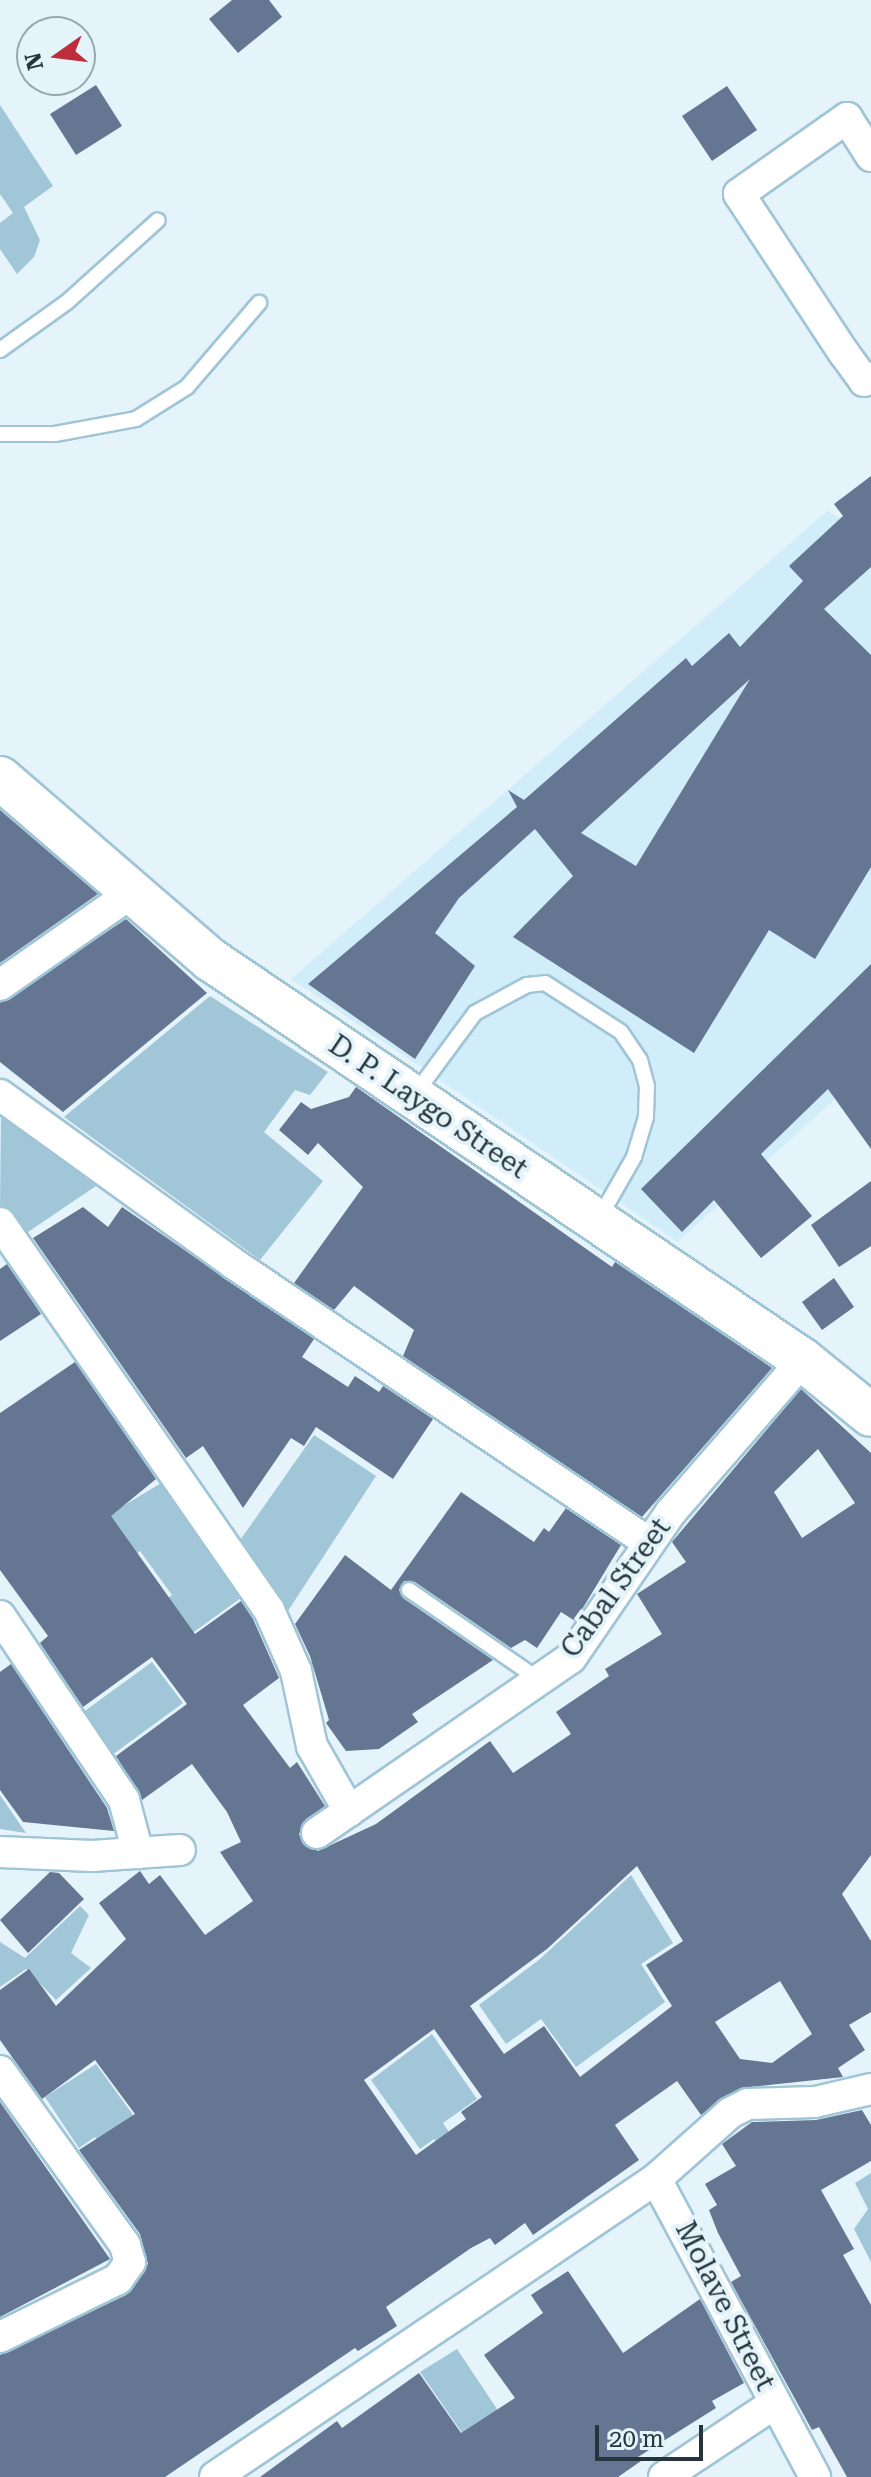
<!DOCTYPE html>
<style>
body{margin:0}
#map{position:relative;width:871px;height:2477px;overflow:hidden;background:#e5f4fb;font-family:"Roboto Serif",serif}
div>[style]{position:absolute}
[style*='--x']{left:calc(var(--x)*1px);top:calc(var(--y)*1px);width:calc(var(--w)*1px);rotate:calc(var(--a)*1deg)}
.built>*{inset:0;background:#d1edfa}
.green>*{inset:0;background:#a0c6d8}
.building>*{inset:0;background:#647691}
.roads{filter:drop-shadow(2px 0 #a0c5d6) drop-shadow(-2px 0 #a0c5d6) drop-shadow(0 2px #a0c5d6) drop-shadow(0 -2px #a0c5d6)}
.lane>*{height:14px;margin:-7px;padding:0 7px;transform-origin:7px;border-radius:7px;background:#fff}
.street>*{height:30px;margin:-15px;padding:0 15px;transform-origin:15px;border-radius:15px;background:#fff}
.secondary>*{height:42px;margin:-21px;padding:0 21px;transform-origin:21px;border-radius:21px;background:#fff}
span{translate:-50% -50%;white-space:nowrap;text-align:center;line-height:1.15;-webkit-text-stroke:8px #e5f4fb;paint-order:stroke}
.street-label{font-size:28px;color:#26353c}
.north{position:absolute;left:16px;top:16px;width:80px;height:80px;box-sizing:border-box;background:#e5f4fb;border:2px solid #99a8af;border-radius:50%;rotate:256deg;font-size:22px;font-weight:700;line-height:32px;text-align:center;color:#26353c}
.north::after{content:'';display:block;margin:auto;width:28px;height:36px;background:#bd2d3a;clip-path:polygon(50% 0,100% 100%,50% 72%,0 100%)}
.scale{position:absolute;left:595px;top:2425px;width:108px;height:36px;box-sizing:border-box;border:4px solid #26353c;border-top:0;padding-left:10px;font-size:24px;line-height:28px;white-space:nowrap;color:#26353c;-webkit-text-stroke:6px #e5f4fb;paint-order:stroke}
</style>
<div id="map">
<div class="built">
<div style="clip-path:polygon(827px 511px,871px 533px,871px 1066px,678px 1242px,291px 979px)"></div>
</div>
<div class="green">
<div style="clip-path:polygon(0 105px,53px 186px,24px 207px,40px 240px,34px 257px,17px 274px,0 249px,0 223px,13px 213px,0 194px)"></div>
<div style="clip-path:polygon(210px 996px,328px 1072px,310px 1095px,295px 1090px,264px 1132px,323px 1181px,260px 1260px,64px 1117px)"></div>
<div style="clip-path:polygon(1px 1115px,96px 1186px,22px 1236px,0 1211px)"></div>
<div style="clip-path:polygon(314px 1435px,376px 1476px,284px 1617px,262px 1585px,268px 1577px,236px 1546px)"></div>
<div style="clip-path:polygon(163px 1482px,245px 1595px,158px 1658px,154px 1608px,172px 1595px,140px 1551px,115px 1570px,88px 1527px)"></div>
<div style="clip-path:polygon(152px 1662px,183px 1703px,112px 1755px,82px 1713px)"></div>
<div style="clip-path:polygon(0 1795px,26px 1833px,0 1829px)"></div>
<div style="clip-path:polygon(631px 1875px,673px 1943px,641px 1964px,665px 2002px,576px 2067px,541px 2019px,506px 2044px,479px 2005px,540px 1959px)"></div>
<div style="clip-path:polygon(80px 1906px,89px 1915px,71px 1953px,91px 1968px,56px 2000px,26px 1969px,0 1987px,0 1942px,25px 1958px)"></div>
<div style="clip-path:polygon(432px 2034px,477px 2099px,443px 2123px,454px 2140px,441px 2148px,434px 2139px,420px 2149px,371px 2080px)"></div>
<div style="clip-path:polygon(96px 2064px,141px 2126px,104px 2150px,95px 2137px,79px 2148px,45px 2097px)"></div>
<div style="clip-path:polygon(871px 2173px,871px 2262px,854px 2229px,868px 2209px,855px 2183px)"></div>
<div style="clip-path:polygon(457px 2349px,511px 2430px,476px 2453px,420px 2372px)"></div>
</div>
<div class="building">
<div style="clip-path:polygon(232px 0,269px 0,282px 17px,238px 53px,209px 19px)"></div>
<div style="clip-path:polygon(96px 85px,122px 126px,76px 155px,50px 114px)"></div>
<div style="clip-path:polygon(727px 86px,757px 130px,712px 161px,682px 116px)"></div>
<div style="clip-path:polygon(evenodd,871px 476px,871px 567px,824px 609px,871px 655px,871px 867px,815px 959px,769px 930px,694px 1053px,513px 937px,573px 876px,535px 829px,459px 898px,435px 933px,475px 966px,415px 1059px,308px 984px,517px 807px,508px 790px,524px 800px,686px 658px,692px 666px,729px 633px,740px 647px,803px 581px,789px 566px,843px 516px,834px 504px,871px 476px,750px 679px,636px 866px,581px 833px,750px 679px)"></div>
<div style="clip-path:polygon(0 810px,98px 894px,0 963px)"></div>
<div style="clip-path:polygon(126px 919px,207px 993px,63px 1112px,0 1062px,0 1003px)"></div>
<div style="clip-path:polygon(871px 964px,871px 1149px,828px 1089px,761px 1154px,812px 1216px,761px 1258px,714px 1200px,682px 1232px,641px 1189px)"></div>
<div style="clip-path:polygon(356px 1087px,612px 1267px,615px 1262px,772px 1368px,642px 1517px,403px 1356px,414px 1330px,354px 1286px,334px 1310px,294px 1283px,363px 1187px,318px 1143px,308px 1155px,279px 1130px,301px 1102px,311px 1109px,349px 1097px)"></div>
<div style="clip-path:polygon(871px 1181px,871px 1246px,839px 1267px,811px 1225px)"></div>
<div style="clip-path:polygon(83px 1207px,108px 1227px,122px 1207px,314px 1339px,302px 1357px,348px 1387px,355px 1376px,379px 1392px,383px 1386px,433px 1419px,393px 1479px,316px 1427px,304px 1446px,291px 1438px,243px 1508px,203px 1446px,186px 1458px,33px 1238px)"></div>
<div style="clip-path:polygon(7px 1264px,41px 1314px,0 1341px,0 1269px)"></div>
<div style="clip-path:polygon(834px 1278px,854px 1307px,822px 1330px,802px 1302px)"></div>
<div style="clip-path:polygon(evenodd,75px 1362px,156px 1479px,111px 1516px,195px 1634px,241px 1601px,253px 1619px,279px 1678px,243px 1705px,290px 1768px,297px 1762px,325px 1806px,306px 1819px,299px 1834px,303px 1844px,318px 1851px,376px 1824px,490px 1741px,513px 1773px,571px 1734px,556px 1712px,609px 1676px,605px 1669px,662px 1634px,637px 1594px,686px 1562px,672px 1542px,801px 1389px,871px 1453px,871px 1855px,842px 1894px,871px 1941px,871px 2012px,849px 2025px,865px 2050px,838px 2068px,843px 2077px,741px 2088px,701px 2115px,677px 2081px,615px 2125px,639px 2160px,533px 2235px,525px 2223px,495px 2245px,490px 2238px,471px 2248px,386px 2307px,397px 2326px,358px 2351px,355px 2348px,165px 2477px,0 2477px,0 2355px,126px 2295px,148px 2264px,140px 2234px,79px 2150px,135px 2114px,95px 2060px,42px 2099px,0 2040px,0 1990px,29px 1969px,56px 2006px,126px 1939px,99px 1903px,140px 1871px,149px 1884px,160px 1875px,205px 1935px,253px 1901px,220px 1852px,241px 1842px,227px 1812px,192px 1764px,142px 1800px,116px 1756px,187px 1704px,152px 1657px,83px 1707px,40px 1643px,48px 1636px,0 1570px,0 1413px,75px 1362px,818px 1449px,855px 1503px,802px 1538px,774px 1492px,818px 1449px,75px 1362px,637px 1866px,683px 1941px,646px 1965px,672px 2006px,580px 2077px,544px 2026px,504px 2054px,470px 2006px,547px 1949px,637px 1866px,75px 1362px,780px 1981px,812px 2034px,772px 2063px,740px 2059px,715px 2022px,780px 1981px,75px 1362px,434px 2029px,482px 2097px,461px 2112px,466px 2119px,416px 2155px,364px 2080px,434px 2029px)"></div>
<div style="clip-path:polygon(461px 1492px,534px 1542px,544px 1528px,549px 1532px,566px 1508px,621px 1545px,575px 1621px,561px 1612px,537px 1648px,525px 1640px,511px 1648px,415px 1582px,404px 1581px,399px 1590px,403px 1598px,493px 1660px,412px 1714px,418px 1722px,379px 1749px,346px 1751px,326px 1723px,329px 1720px,310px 1656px,295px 1624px,345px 1555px,391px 1590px)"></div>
<div style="clip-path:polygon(11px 1664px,107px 1808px,114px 1831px,23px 1822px,0 1790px,0 1672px)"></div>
<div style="clip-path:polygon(50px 1872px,59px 1873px,84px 1899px,28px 1953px,0 1920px)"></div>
<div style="clip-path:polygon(0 2102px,110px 2259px,0 2317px)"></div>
<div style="clip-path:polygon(862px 2110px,871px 2125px,871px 2161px,821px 2190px,854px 2249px,843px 2255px,871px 2305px,871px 2477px,847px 2477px,819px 2427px,812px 2430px,731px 2282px,741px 2276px,718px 2233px,709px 2210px,717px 2205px,705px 2184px,736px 2166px,722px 2144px,752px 2122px,816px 2120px)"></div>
<div style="clip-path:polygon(568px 2271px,623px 2353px,700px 2299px,744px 2383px,712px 2401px,716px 2408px,638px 2457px,641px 2461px,618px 2477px,260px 2477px,337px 2421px,342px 2428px,419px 2373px,461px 2433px,515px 2398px,484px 2355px,543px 2313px,531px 2295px)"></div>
</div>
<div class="roads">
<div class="lane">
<div style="--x:0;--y:350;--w:82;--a:-35.6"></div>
<div style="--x:67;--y:302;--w:122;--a:-42"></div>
<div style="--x:0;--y:434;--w:55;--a:0"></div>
<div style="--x:55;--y:434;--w:82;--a:-10.5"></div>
<div style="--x:136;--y:419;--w:60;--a:-32.1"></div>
<div style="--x:187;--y:387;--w:111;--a:-49.4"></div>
<div style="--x:415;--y:1094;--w:101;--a:-53.5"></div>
<div style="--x:475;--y:1013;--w:59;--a:-28.3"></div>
<div style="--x:527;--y:985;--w:18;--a:-6"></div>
<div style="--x:545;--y:983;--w:90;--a:32.8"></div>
<div style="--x:621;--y:1032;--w:34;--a:56"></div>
<div style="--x:640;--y:1060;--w:27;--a:75"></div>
<div style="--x:647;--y:1086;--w:31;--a:92"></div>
<div style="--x:646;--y:1117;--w:42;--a:106.7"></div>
<div style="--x:634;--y:1157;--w:73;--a:119.7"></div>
<div style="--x:409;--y:1590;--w:160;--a:34.6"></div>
</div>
<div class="street">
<div style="--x:871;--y:156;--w:45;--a:-122.3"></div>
<div style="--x:847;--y:118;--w:132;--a:144.9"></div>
<div style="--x:739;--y:194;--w:191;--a:56.6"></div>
<div style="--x:844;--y:353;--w:34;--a:54"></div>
<div style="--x:864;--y:381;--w:8;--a:-23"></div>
<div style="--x:0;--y:985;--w:159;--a:-35"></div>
<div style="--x:0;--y:1095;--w:289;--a:35.8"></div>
<div style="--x:234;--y:1264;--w:499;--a:33.9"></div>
<div style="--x:0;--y:1223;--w:471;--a:55.2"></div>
<div style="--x:269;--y:1610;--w:67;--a:66.1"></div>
<div style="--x:296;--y:1671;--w:77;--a:78"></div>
<div style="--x:312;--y:1746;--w:75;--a:60.4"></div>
<div style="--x:0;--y:1616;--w:222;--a:56"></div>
<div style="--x:124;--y:1800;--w:55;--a:75.2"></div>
<div style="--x:317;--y:1833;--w:308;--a:-34.6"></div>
<div style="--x:571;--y:1658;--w:177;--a:-55.6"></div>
<div style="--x:671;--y:1512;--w:201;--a:-49"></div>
<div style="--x:0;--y:1852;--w:92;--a:2.5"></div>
<div style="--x:92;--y:1856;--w:88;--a:-3.9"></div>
<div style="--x:0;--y:2071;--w:214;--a:54.3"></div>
<div style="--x:125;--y:2245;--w:18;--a:74"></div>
<div style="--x:130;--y:2262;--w:21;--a:125"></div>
<div style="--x:118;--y:2279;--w:131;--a:153.8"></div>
<div style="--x:656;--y:2179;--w:338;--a:61.9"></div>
<div style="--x:215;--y:2477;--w:532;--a:-34.05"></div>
<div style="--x:656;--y:2179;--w:99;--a:-41.7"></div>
<div style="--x:730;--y:2113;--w:20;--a:-27"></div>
<div style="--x:748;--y:2104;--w:67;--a:-1.7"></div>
<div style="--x:815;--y:2102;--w:57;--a:-13.1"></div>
<div style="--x:664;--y:2477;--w:133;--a:-33.7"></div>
</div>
<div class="secondary">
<div style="--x:0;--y:778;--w:279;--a:40.8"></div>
<div style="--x:211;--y:960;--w:714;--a:34.05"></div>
<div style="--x:803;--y:1360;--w:87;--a:39"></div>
</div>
</div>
<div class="street-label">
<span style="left:428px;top:1107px;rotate:34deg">D. P. Laygo Street</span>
<span style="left:616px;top:1588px;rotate:-54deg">Cabal Street</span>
<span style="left:725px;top:2306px;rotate:63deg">Molave Street</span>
</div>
<div class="north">N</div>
<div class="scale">20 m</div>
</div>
